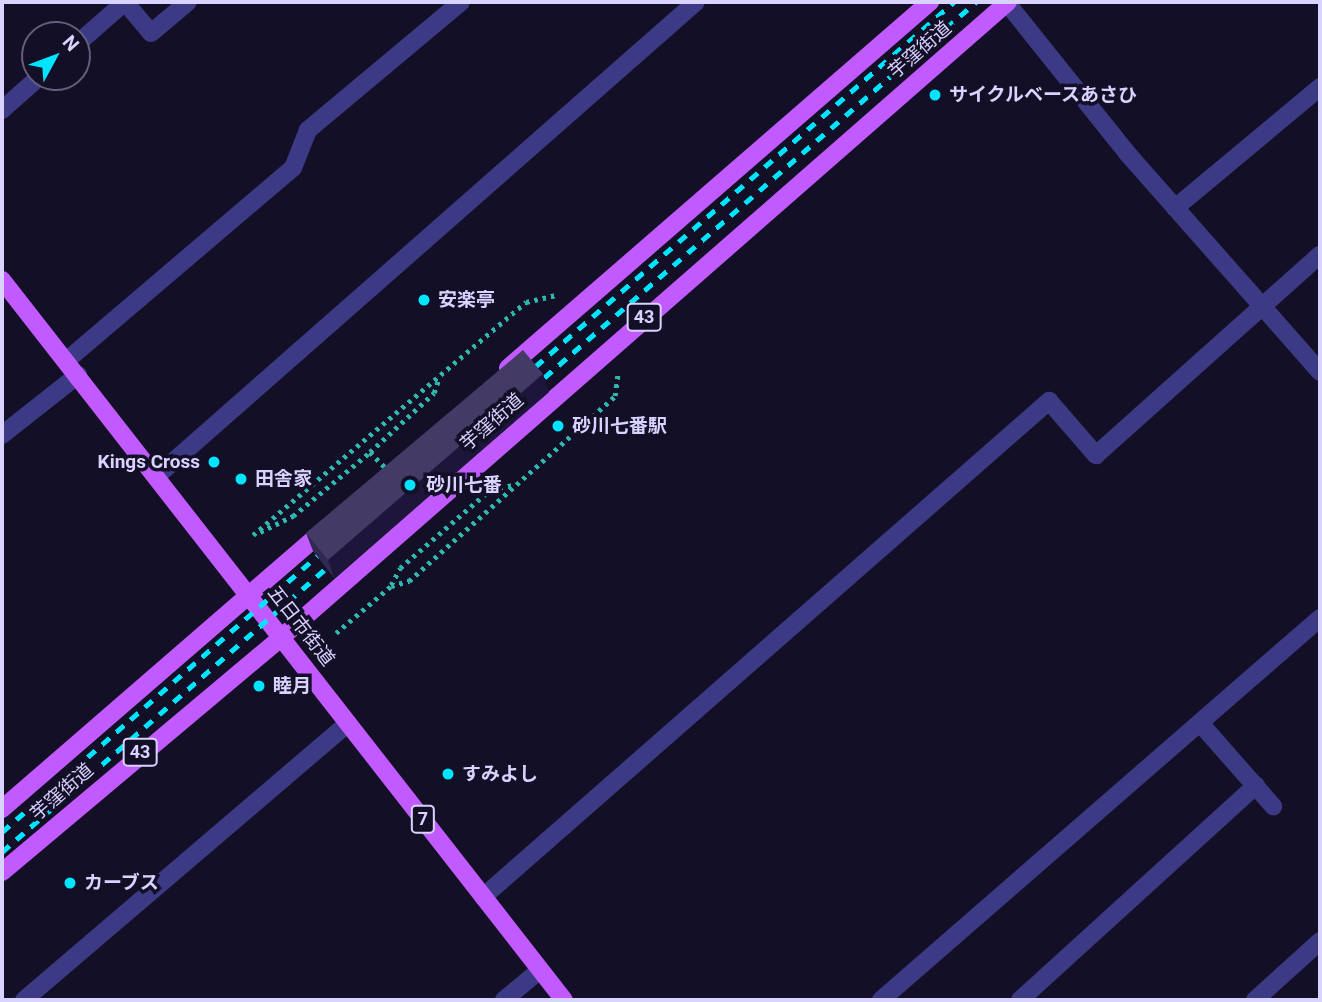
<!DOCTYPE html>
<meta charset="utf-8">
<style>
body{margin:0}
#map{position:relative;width:1322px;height:1002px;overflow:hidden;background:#130f26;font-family:Roboto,"Noto Sans JP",sans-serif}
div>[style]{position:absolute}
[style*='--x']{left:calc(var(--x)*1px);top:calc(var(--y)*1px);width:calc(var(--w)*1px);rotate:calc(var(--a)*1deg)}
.path>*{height:4.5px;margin-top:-2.25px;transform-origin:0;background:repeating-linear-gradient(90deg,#2fb8b0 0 3.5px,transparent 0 8.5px)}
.street>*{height:18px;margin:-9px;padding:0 9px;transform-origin:9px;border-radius:9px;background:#3d3a85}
.primary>*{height:18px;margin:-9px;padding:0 9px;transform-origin:9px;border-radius:9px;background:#c25bff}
.rail>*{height:5px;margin-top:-2.5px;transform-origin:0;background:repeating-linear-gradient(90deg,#00e5ff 0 10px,transparent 0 19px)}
.wall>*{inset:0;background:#312854}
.shaded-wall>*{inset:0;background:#1d163a}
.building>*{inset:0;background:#433a66}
.dots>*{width:19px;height:19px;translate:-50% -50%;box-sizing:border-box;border:4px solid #130f26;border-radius:50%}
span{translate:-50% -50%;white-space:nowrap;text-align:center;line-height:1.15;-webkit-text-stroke:7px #130f26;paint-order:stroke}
.shield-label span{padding:2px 5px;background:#130f26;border:2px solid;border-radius:5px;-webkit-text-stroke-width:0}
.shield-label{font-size:18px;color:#d9d4ff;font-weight:700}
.street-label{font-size:19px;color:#d9d4ff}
.poi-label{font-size:19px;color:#d9d4ff;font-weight:700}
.left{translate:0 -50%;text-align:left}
.right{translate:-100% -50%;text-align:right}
.frame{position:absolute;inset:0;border:4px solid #d9d4ff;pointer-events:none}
.north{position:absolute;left:21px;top:21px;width:70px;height:70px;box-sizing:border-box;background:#130f26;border:2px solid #625e7d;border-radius:50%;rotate:49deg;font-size:19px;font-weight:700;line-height:28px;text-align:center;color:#d9d4ff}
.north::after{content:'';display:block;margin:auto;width:24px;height:32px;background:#00e5ff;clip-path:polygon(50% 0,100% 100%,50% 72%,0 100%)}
</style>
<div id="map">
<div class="path">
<div style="--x:370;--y:452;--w:24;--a:45"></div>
<div style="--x:260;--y:532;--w:37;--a:-26"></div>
<div style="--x:293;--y:516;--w:100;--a:-39.7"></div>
<div style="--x:370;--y:452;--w:87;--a:-42.7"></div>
<div style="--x:434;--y:393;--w:16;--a:-72"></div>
<div style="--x:253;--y:535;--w:359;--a:-40.5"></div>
<div style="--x:526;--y:302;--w:32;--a:-13"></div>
<div style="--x:391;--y:585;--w:19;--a:-62"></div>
<div style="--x:400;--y:568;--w:121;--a:-41"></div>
<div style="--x:491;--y:489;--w:23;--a:-10"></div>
<div style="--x:336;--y:633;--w:72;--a:-40.5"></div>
<div style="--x:391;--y:586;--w:19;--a:-16"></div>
<div style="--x:409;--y:581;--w:277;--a:-41.9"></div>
<div style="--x:615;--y:396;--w:23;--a:-83"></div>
</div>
<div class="street">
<div style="--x:1007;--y:3;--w:192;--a:51.3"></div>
<div style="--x:1127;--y:153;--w:292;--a:48.6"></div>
<div style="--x:77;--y:44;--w:64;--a:-41.2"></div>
<div style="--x:125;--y:2;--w:40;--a:50"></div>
<div style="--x:151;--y:33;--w:48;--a:-40"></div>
<div style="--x:2;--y:110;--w:50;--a:-41.7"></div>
<div style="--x:1175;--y:208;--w:189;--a:-39.8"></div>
<div style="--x:66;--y:361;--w:298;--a:-40.4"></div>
<div style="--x:293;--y:168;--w:41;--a:-68.5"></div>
<div style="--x:308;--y:130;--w:199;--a:-39.9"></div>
<div style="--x:2;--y:435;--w:97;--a:-38.3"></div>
<div style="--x:158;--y:475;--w:716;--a:-41.32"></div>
<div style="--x:1200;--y:723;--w:111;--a:48.7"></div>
<div style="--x:483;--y:897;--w:753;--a:-41.23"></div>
<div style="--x:1049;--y:401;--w:72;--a:49"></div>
<div style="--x:1096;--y:455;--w:300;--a:-41.8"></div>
<div style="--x:24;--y:1000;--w:426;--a:-40.5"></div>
<div style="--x:504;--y:1000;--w:47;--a:-39.8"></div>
<div style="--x:881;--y:1000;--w:582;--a:-41.03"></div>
<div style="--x:1020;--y:1000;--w:319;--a:-42.3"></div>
<div style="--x:1255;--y:1000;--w:88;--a:-42.2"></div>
</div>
<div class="primary">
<div style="--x:2;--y:280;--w:913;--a:52.03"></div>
<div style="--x:508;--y:368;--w:559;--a:-40.94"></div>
<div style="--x:2;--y:809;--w:430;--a:-40.9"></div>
<div style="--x:2;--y:872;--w:367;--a:-40"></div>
<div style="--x:283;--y:636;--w:963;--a:-41.17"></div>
</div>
<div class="rail">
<div style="--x:521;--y:379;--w:574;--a:-41.05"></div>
<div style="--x:530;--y:390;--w:591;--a:-41.02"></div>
<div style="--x:2;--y:832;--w:437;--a:-41.2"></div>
<div style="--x:2;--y:852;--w:449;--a:-41.2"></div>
</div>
<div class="wall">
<div style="clip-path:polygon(549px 392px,334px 578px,313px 551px,306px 533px)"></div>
</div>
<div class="shaded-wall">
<div style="clip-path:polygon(543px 374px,549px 392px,334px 578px,328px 560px)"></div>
</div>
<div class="building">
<div style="clip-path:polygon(523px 350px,543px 374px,328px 560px,306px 533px)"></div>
</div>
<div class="dots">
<div style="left:935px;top:95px;background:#00e5ff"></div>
<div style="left:424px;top:300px;background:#00e5ff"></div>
<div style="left:558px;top:426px;background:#00e5ff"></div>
<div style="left:214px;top:462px;background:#00e5ff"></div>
<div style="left:241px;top:479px;background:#00e5ff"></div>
<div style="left:410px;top:485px;background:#00e5ff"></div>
<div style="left:259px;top:686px;background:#00e5ff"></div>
<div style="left:448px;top:774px;background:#00e5ff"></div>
<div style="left:70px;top:883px;background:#00e5ff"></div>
</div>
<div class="shield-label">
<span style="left:644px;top:317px">43</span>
<span style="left:140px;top:752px">43</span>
<span style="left:423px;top:819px">7</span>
</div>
<div class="street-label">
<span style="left:920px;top:50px;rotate:-41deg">芋窪街道</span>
<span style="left:492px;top:422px;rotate:-41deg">芋窪街道</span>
<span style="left:301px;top:626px;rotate:52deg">五日市街道</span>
<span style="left:62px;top:792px;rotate:-41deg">芋窪街道</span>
</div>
<div class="poi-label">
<span class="left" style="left:949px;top:95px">サイクルベースあさひ</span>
<span class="left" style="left:438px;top:300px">安楽亭</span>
<span class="left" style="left:572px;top:426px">砂川七番駅</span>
<span class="right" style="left:200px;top:462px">Kings Cross</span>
<span class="left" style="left:255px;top:479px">田舎家</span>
<span class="left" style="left:426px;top:485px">砂川七番</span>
<span class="left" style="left:273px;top:686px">睦月</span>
<span class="left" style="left:462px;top:774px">すみよし</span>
<span class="left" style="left:84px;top:883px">カーブス</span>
</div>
<div class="frame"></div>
<div class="north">N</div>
</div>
